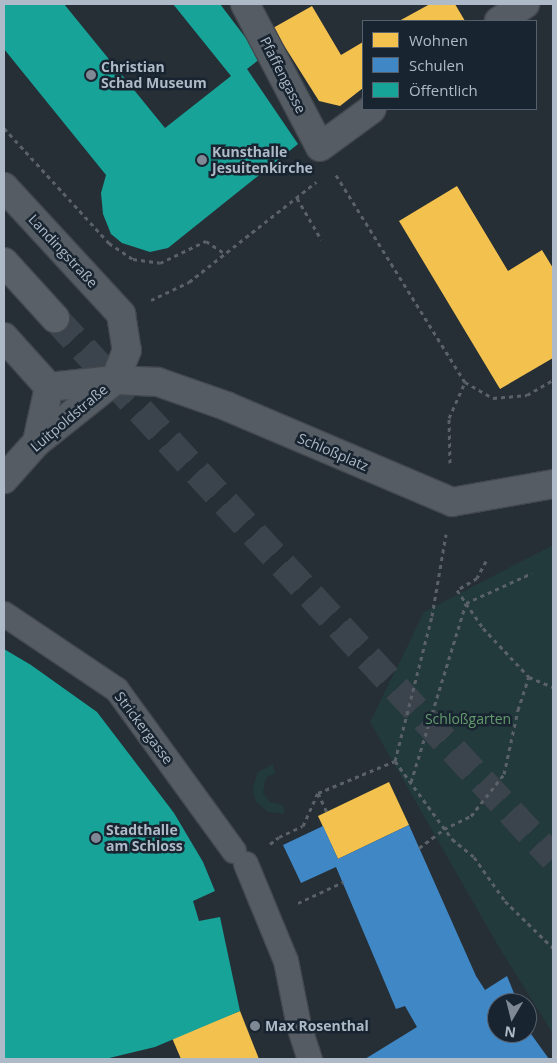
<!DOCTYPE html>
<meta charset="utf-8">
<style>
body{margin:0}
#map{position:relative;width:557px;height:1063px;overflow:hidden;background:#262e36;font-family:"Open Sans",sans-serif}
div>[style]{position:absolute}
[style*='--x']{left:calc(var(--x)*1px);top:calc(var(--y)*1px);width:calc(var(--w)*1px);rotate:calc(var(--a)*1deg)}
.green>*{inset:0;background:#233a3c}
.homes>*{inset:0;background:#f2c14e}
.schools>*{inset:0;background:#3f88c5}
.public>*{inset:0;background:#17a398}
.secondary-tunnel>*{height:28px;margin-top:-14px;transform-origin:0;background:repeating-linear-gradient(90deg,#3b434c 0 28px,transparent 0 42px)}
.path>*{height:3px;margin-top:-1.5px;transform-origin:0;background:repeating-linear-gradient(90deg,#5a6167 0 4px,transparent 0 8px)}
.roads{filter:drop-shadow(1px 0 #43484e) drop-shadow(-1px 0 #43484e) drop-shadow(0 1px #43484e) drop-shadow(0 -1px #43484e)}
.pedestrian>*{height:24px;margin:-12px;padding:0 12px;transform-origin:12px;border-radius:12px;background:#565c64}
.minor>*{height:28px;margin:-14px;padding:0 14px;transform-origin:14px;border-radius:14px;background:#565c64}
.secondary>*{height:28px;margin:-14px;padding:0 14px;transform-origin:14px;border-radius:14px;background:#5a6068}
.dots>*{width:14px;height:14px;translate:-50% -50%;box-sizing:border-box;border:2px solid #192431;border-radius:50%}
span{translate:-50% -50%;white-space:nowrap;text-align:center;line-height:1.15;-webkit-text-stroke:5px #192431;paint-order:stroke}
.poi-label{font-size:14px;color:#afbac8;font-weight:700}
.left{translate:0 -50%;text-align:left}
.street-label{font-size:14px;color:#afbac8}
.park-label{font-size:14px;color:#649b6d}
.frame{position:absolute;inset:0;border:5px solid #afbac8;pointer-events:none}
.legend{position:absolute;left:362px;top:20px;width:175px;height:90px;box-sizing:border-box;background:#192431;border:1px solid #55606d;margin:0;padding:6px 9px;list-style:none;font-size:15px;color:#afbac8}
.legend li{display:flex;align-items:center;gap:10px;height:25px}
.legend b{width:25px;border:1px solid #55606d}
.north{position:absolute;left:487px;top:993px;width:50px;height:50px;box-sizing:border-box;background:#192431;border:1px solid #55606d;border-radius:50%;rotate:188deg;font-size:14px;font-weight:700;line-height:20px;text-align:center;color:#afbac8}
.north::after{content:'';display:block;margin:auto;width:18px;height:22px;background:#7f8995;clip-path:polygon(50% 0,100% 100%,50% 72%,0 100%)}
</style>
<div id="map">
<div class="green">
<div style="clip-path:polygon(553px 545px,553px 1034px,497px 944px,370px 722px,424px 612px)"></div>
<div style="clip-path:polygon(273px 764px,275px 774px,268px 776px,265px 781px,263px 793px,270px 802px,283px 805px,285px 814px,268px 812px,256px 802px,254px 795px,253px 787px,258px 772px)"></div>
</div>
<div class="homes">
<div style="clip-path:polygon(430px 4px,455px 4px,465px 21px,399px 21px)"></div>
<div style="clip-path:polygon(312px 6px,341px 55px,363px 42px,363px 88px,340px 106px,319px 101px,273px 28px)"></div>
<div style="clip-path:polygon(457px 186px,508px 271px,542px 250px,553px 268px,553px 358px,500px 389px,399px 221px)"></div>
<div style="clip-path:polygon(389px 782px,409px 825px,338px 859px,318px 816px)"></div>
<div style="clip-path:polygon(240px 1011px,259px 1059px,181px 1059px,172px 1038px)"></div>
</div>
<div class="schools">
<div style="clip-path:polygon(409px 825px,476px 976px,485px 990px,507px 976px,518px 1003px,497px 1003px,497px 1033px,527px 1033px,527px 1024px,531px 1034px,549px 1059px,365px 1059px,417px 1027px,405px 1006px,396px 1009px,336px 867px,301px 883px,283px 845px,323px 826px,338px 859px)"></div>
</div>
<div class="public">
<div style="clip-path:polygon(4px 4px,64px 4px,165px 128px,231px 76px,173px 4px,220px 4px,261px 58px,247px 69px,298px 144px,168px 248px,150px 252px,122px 243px,111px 234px,103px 214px,101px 193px,106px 175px,4px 49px)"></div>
<div style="clip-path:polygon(4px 649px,31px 665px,97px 712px,174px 813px,203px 862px,215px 891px,193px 901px,199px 921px,220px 917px,240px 1011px,155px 1047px,105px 1059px,4px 1059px)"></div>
</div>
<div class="secondary-tunnel">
<div style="--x:55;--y:318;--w:735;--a:47.32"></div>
</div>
<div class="path">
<div style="--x:4;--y:128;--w:156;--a:47.6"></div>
<div style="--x:109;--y:243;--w:29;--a:34"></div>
<div style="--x:133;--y:259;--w:27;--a:8"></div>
<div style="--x:160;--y:263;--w:51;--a:-25.6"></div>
<div style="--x:206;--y:241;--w:23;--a:34"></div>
<div style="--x:336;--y:175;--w:244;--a:58.1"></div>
<div style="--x:465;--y:382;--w:32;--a:30"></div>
<div style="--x:493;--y:398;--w:34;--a:-5"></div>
<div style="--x:527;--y:395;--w:30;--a:-30"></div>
<div style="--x:297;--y:198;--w:48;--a:59.7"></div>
<div style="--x:151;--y:300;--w:42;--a:-25.3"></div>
<div style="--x:189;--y:282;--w:162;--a:-38.2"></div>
<div style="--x:450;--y:463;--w:45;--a:-91.3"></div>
<div style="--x:449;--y:418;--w:39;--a:-66"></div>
<div style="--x:486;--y:561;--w:19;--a:118"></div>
<div style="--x:477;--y:578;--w:23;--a:149"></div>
<div style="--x:457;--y:590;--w:46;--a:55.6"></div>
<div style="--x:483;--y:628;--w:67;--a:46.8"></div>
<div style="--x:395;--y:761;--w:150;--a:-75.7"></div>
<div style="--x:432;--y:616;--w:83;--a:-80.3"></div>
<div style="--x:395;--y:761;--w:97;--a:53.8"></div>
<div style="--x:452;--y:839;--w:28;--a:39"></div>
<div style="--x:474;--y:857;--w:54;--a:54.8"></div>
<div style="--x:505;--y:901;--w:67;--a:44.4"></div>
<div style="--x:411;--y:782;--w:187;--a:-72.9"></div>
<div style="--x:466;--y:603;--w:72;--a:-24.4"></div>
<div style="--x:318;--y:793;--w:21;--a:65"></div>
<div style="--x:270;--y:844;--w:11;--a:-38"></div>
<div style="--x:279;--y:837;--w:26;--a:-25"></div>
<div style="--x:303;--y:826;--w:36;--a:-66"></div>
<div style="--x:318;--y:793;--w:83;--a:-22.6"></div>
<div style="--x:419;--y:848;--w:31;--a:-37"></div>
<div style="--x:444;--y:829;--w:30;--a:-26"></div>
<div style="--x:471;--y:816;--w:53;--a:-51.8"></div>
<div style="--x:504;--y:774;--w:66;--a:-77.7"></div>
<div style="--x:518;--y:710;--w:35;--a:-72"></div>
<div style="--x:529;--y:677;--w:26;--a:23"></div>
<div style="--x:298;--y:903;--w:50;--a:-25"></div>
</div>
<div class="roads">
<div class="pedestrian">
<div style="--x:4;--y:614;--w:136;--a:33.9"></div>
<div style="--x:117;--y:690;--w:199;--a:54"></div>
<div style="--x:246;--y:864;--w:105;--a:67.6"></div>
<div style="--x:286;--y:961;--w:66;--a:78.7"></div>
<div style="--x:299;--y:1026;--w:35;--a:72"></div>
</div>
<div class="minor">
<div style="--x:245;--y:4;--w:161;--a:62.3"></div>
<div style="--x:320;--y:147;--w:64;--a:-36.2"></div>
<div style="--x:499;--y:21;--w:31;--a:-33"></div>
<div style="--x:4;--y:187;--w:173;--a:47.3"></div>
<div style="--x:121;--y:314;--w:36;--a:81"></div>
<div style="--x:127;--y:350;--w:32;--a:112"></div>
<div style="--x:115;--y:380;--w:100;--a:141.5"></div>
<div style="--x:37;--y:442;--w:50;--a:131.7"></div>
<div style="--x:4;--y:337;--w:67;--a:48"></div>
<div style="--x:49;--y:387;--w:66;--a:-6.1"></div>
<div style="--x:115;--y:380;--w:43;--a:2.7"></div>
<div style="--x:158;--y:382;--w:72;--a:19.4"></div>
<div style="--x:226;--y:406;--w:246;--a:23"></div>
<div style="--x:452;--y:502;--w:103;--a:-10.1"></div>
<div style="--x:37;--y:442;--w:56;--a:-77.7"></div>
</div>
<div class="secondary">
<div style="--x:4;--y:262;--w:76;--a:47.7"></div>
</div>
</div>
<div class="dots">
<div style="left:91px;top:75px;background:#7f8995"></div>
<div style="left:202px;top:160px;background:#7f8995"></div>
<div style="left:96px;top:838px;background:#7f8995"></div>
<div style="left:255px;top:1026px;background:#7f8995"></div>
</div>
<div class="poi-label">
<span class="left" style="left:101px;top:75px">Christian<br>Schad Museum</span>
<span class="left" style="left:212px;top:160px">Kunsthalle<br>Jesuitenkirche</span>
<span class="left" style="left:106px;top:838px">Stadthalle<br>am Schloss</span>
<span class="left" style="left:265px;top:1026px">Max Rosenthal</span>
</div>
<div class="street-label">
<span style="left:283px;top:75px;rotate:63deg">Pfaffengasse</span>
<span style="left:63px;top:251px;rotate:47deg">Landingstraße</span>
<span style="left:69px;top:418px;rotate:-40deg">Luitpoldstraße</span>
<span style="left:333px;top:452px;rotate:23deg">Schloßplatz</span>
<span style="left:144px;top:728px;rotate:53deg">Strickergasse</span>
</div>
<div class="park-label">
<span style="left:468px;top:719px">Schloßgarten</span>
</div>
<div class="frame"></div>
<ul class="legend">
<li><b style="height:14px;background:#f2c14e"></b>Wohnen</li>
<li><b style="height:14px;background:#3f88c5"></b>Schulen</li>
<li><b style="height:14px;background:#17a398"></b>Öffentlich</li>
</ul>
<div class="north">N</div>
</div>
